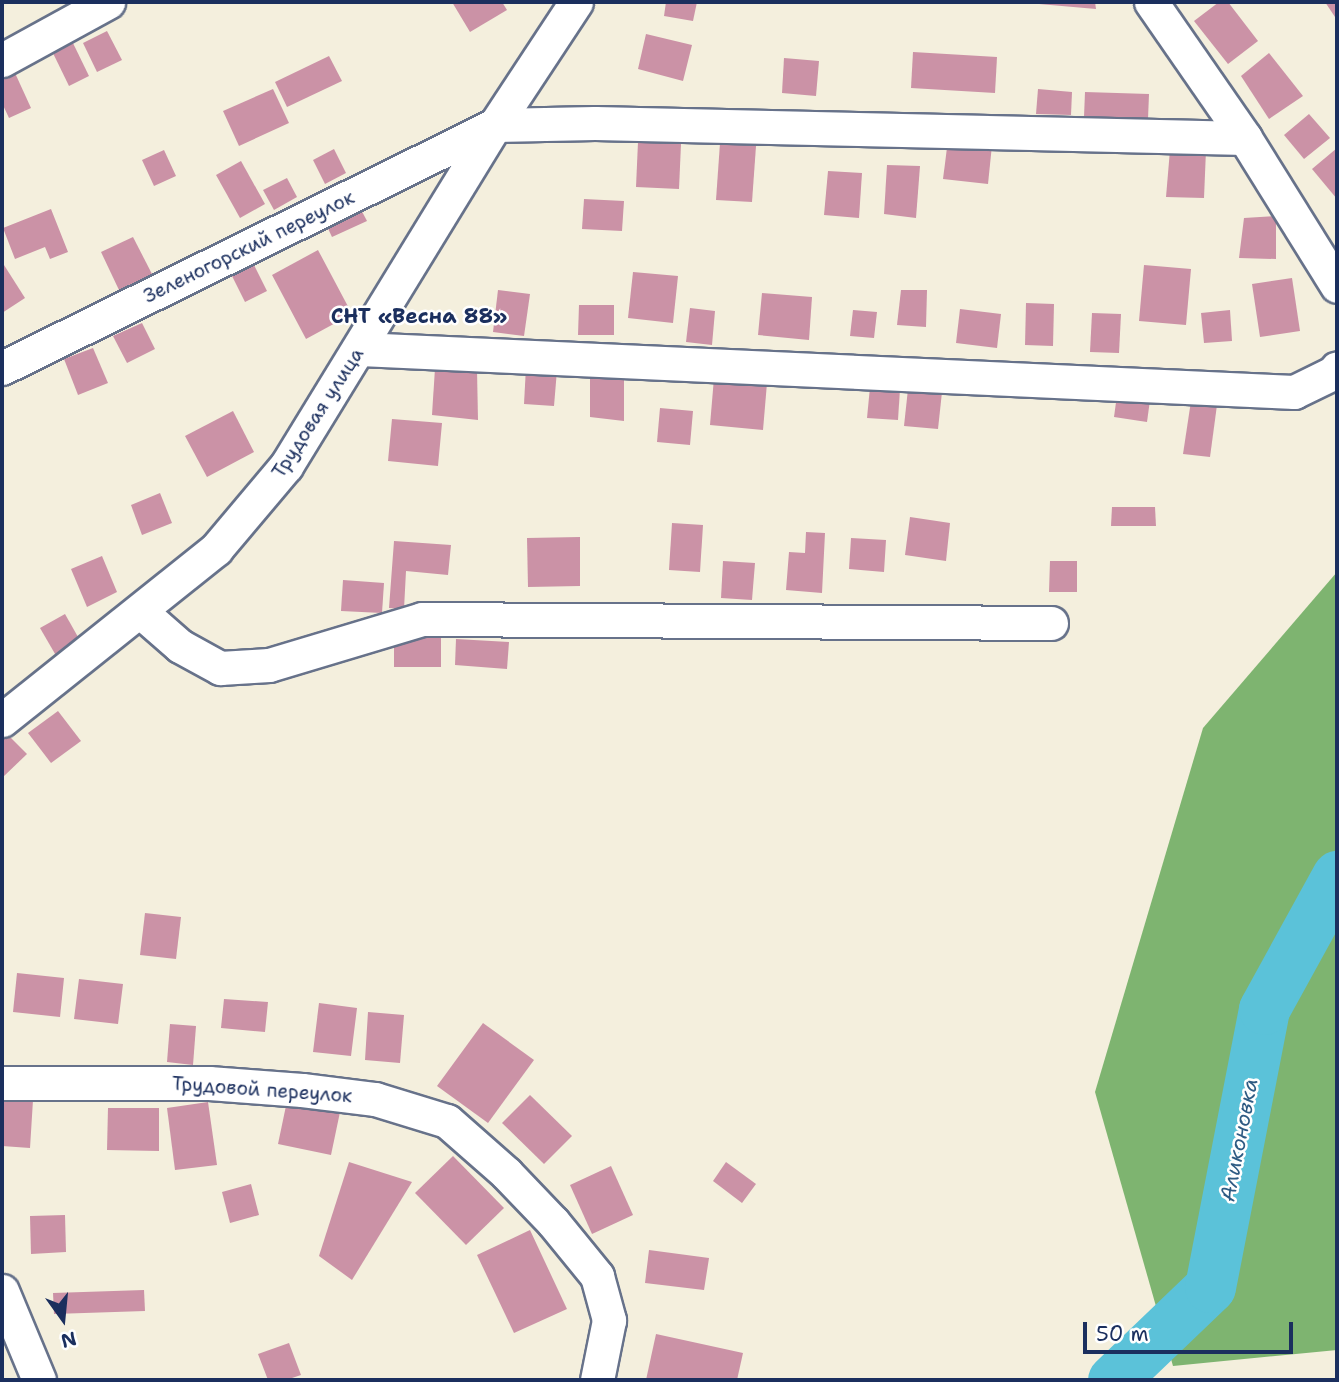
<!DOCTYPE html>
<meta charset="utf-8">
<style>
body{margin:0}
#map{position:relative;width:1339px;height:1382px;overflow:hidden;background:#f4efdd;font-family:"Shantell Sans",sans-serif}
div>[style]{position:absolute}
[style*='--x']{left:calc(var(--x)*1px);top:calc(var(--y)*1px);width:calc(var(--w)*1px);rotate:calc(var(--a)*1deg)}
.forest>*{inset:0;background:#7eb470}
.river>*{height:51px;margin:-25.5px;padding:0 25.5px;transform-origin:25.5px;border-radius:25.5px;background:#5bc2d9}
.building>*{inset:0;background:#cb92a6}
.roads{filter:drop-shadow(2px 0 #67728a) drop-shadow(-2px 0 #67728a) drop-shadow(0 2px #67728a) drop-shadow(0 -2px #67728a)}
.minor>*{height:33px;margin:-16.5px;padding:0 16.5px;transform-origin:16.5px;border-radius:16.5px;background:#fff}
span{translate:-50% -50%;white-space:nowrap;text-align:center;line-height:1.15;-webkit-text-stroke:5px #fff;paint-order:stroke}
.street-label{font-size:19px;color:#1b2f5e}
.neighbourhood-label{font-size:21px;color:#1b2f5e;font-weight:700}
.water-label{font-size:21px;color:#2e5b83;font-style:italic}
.frame{position:absolute;inset:0;border:4px solid #1b2f5e;pointer-events:none}
.north{position:absolute;left:28px;top:1284px;width:70px;height:70px;-webkit-text-stroke:5px #fff;paint-order:stroke;rotate:165deg;font-size:19px;font-weight:700;line-height:28px;text-align:center;color:#1b2f5e}
.north::after{content:'';display:block;margin:auto;width:24px;height:32px;background:#1b2f5e;clip-path:polygon(50% 0,100% 100%,50% 72%,0 100%)}
.scale{position:absolute;left:1083px;top:1322px;width:210px;height:32px;box-sizing:border-box;border:4px solid #1b2f5e;border-top:0;padding-left:9px;font-size:21px;line-height:24px;white-space:nowrap;color:#1b2f5e;-webkit-text-stroke:5px #fff;paint-order:stroke}
</style>
<div id="map">
<div class="forest">
<div style="clip-path:polygon(1337px 572px,1337px 1350px,1173px 1366px,1095px 1092px,1203px 728px)"></div>
</div>
<div class="river">
<div style="--x:1113;--y:1380;--w:134;--a:-43.8"></div>
<div style="--x:1210;--y:1287;--w:283;--a:-79"></div>
<div style="--x:1264;--y:1009;--w:152;--a:-61.2"></div>
</div>
<div class="building">
<div style="clip-path:polygon(452px 2px,502px 2px,507px 10px,470px 32px)"></div>
<div style="clip-path:polygon(666px 2px,697px 2px,693px 21px,664px 16px)"></div>
<div style="clip-path:polygon(1039px 2px,1095px 2px,1096px 9px,1039px 4px)"></div>
<div style="clip-path:polygon(1219px 2px,1228px 2px,1258px 41px,1228px 64px,1194px 21px)"></div>
<div style="clip-path:polygon(1325px 2px,1337px 2px,1337px 20px)"></div>
<div style="clip-path:polygon(107px 31px,122px 60px,97px 72px,83px 43px)"></div>
<div style="clip-path:polygon(646px 34px,692px 45px,683px 81px,638px 69px)"></div>
<div style="clip-path:polygon(71px 39px,89px 76px,69px 86px,51px 49px)"></div>
<div style="clip-path:polygon(913px 52px,997px 57px,995px 93px,911px 88px)"></div>
<div style="clip-path:polygon(1269px 53px,1303px 96px,1269px 119px,1241px 76px)"></div>
<div style="clip-path:polygon(329px 56px,342px 81px,287px 107px,275px 82px)"></div>
<div style="clip-path:polygon(784px 58px,819px 61px,816px 96px,782px 93px)"></div>
<div style="clip-path:polygon(15px 73px,31px 108px,9px 118px,2px 103px,2px 80px)"></div>
<div style="clip-path:polygon(273px 89px,289px 123px,239px 146px,223px 111px)"></div>
<div style="clip-path:polygon(1038px 89px,1072px 92px,1071px 115px,1036px 114px)"></div>
<div style="clip-path:polygon(1085px 92px,1149px 94px,1148px 119px,1084px 117px)"></div>
<div style="clip-path:polygon(1309px 114px,1330px 138px,1304px 159px,1284px 135px)"></div>
<div style="clip-path:polygon(948px 140px,992px 145px,988px 184px,943px 179px)"></div>
<div style="clip-path:polygon(638px 142px,681px 144px,679px 189px,636px 187px)"></div>
<div style="clip-path:polygon(720px 143px,756px 146px,752px 202px,716px 200px)"></div>
<div style="clip-path:polygon(1337px 148px,1337px 199px,1312px 169px)"></div>
<div style="clip-path:polygon(334px 149px,346px 173px,325px 184px,313px 160px)"></div>
<div style="clip-path:polygon(164px 150px,176px 176px,154px 186px,142px 160px)"></div>
<div style="clip-path:polygon(1170px 150px,1206px 150px,1204px 198px,1166px 197px)"></div>
<div style="clip-path:polygon(241px 161px,265px 204px,240px 218px,216px 175px)"></div>
<div style="clip-path:polygon(887px 165px,920px 166px,916px 218px,884px 214px)"></div>
<div style="clip-path:polygon(828px 171px,862px 173px,859px 218px,824px 215px)"></div>
<div style="clip-path:polygon(287px 178px,297px 197px,274px 210px,263px 190px)"></div>
<div style="clip-path:polygon(584px 199px,624px 201px,622px 231px,582px 229px)"></div>
<div style="clip-path:polygon(358px 204px,367px 221px,332px 237px,324px 220px)"></div>
<div style="clip-path:polygon(51px 209px,68px 252px,50px 259px,45px 247px,15px 259px,3px 228px)"></div>
<div style="clip-path:polygon(1276px 216px,1276px 259px,1239px 258px,1244px 218px)"></div>
<div style="clip-path:polygon(133px 237px,152px 274px,119px 290px,101px 252px)"></div>
<div style="clip-path:polygon(318px 250px,352px 314px,306px 339px,272px 275px)"></div>
<div style="clip-path:polygon(249px 255px,267px 291px,245px 302px,227px 266px)"></div>
<div style="clip-path:polygon(4px 265px,25px 298px,2px 313px,2px 267px)"></div>
<div style="clip-path:polygon(1144px 265px,1191px 269px,1186px 325px,1139px 321px)"></div>
<div style="clip-path:polygon(633px 272px,678px 276px,673px 323px,628px 318px)"></div>
<div style="clip-path:polygon(1292px 278px,1300px 331px,1260px 337px,1252px 284px)"></div>
<div style="clip-path:polygon(498px 290px,530px 294px,524px 336px,493px 332px)"></div>
<div style="clip-path:polygon(901px 290px,927px 290px,926px 327px,897px 325px)"></div>
<div style="clip-path:polygon(762px 293px,812px 297px,809px 340px,758px 335px)"></div>
<div style="clip-path:polygon(1026px 303px,1054px 304px,1053px 346px,1025px 345px)"></div>
<div style="clip-path:polygon(579px 305px,614px 305px,614px 335px,578px 335px)"></div>
<div style="clip-path:polygon(690px 308px,715px 311px,712px 345px,686px 342px)"></div>
<div style="clip-path:polygon(960px 309px,1001px 314px,997px 348px,956px 343px)"></div>
<div style="clip-path:polygon(853px 310px,877px 312px,874px 338px,850px 336px)"></div>
<div style="clip-path:polygon(1230px 310px,1232px 341px,1204px 343px,1201px 313px)"></div>
<div style="clip-path:polygon(1092px 313px,1121px 314px,1119px 353px,1090px 352px)"></div>
<div style="clip-path:polygon(142px 323px,155px 349px,127px 363px,113px 336px)"></div>
<div style="clip-path:polygon(93px 348px,108px 383px,78px 395px,64px 359px)"></div>
<div style="clip-path:polygon(526px 367px,557px 370px,554px 406px,524px 404px)"></div>
<div style="clip-path:polygon(435px 368px,477px 370px,478px 420px,432px 415px)"></div>
<div style="clip-path:polygon(590px 374px,624px 376px,624px 421px,590px 417px)"></div>
<div style="clip-path:polygon(714px 378px,767px 383px,763px 430px,710px 425px)"></div>
<div style="clip-path:polygon(870px 387px,900px 389px,898px 420px,867px 418px)"></div>
<div style="clip-path:polygon(908px 389px,942px 392px,938px 429px,904px 426px)"></div>
<div style="clip-path:polygon(1117px 395px,1150px 400px,1147px 422px,1114px 417px)"></div>
<div style="clip-path:polygon(1191px 401px,1217px 405px,1210px 457px,1183px 454px)"></div>
<div style="clip-path:polygon(660px 408px,693px 411px,690px 445px,657px 442px)"></div>
<div style="clip-path:polygon(233px 411px,254px 452px,207px 477px,185px 436px)"></div>
<div style="clip-path:polygon(392px 419px,442px 423px,438px 466px,388px 461px)"></div>
<div style="clip-path:polygon(160px 493px,172px 523px,142px 535px,131px 505px)"></div>
<div style="clip-path:polygon(1112px 507px,1155px 507px,1156px 526px,1111px 526px)"></div>
<div style="clip-path:polygon(910px 517px,950px 523px,946px 561px,905px 555px)"></div>
<div style="clip-path:polygon(672px 523px,703px 525px,700px 572px,669px 570px)"></div>
<div style="clip-path:polygon(806px 532px,825px 533px,822px 593px,786px 590px,789px 552px,805px 553px)"></div>
<div style="clip-path:polygon(580px 537px,580px 586px,528px 587px,527px 538px)"></div>
<div style="clip-path:polygon(851px 538px,886px 540px,884px 572px,849px 569px)"></div>
<div style="clip-path:polygon(394px 541px,451px 545px,448px 575px,406px 571px,404px 609px,389px 608px)"></div>
<div style="clip-path:polygon(102px 556px,117px 592px,87px 607px,71px 569px)"></div>
<div style="clip-path:polygon(723px 561px,755px 563px,752px 600px,721px 598px)"></div>
<div style="clip-path:polygon(1050px 561px,1077px 561px,1077px 592px,1049px 592px)"></div>
<div style="clip-path:polygon(343px 580px,384px 583px,382px 613px,341px 611px)"></div>
<div style="clip-path:polygon(65px 614px,82px 644px,58px 659px,40px 628px)"></div>
<div style="clip-path:polygon(394px 638px,441px 638px,441px 667px,394px 667px)"></div>
<div style="clip-path:polygon(456px 639px,509px 642px,507px 669px,455px 665px)"></div>
<div style="clip-path:polygon(58px 711px,81px 741px,51px 763px,28px 733px)"></div>
<div style="clip-path:polygon(6px 733px,27px 754px,2px 778px,2px 737px)"></div>
<div style="clip-path:polygon(145px 913px,181px 917px,176px 959px,140px 955px)"></div>
<div style="clip-path:polygon(17px 973px,64px 978px,60px 1017px,13px 1012px)"></div>
<div style="clip-path:polygon(79px 979px,123px 984px,118px 1024px,74px 1019px)"></div>
<div style="clip-path:polygon(224px 999px,268px 1002px,265px 1032px,221px 1028px)"></div>
<div style="clip-path:polygon(319px 1003px,357px 1008px,351px 1056px,313px 1052px)"></div>
<div style="clip-path:polygon(368px 1012px,404px 1015px,400px 1063px,365px 1060px)"></div>
<div style="clip-path:polygon(483px 1023px,534px 1060px,488px 1123px,437px 1086px)"></div>
<div style="clip-path:polygon(170px 1024px,196px 1026px,193px 1065px,167px 1062px)"></div>
<div style="clip-path:polygon(530px 1095px,572px 1136px,544px 1164px,502px 1123px)"></div>
<div style="clip-path:polygon(2px 1098px,33px 1100px,30px 1148px,2px 1146px)"></div>
<div style="clip-path:polygon(287px 1101px,340px 1112px,331px 1155px,278px 1144px)"></div>
<div style="clip-path:polygon(208px 1102px,217px 1165px,175px 1170px,167px 1108px)"></div>
<div style="clip-path:polygon(108px 1108px,159px 1108px,159px 1151px,107px 1150px)"></div>
<div style="clip-path:polygon(453px 1156px,504px 1208px,466px 1245px,415px 1193px)"></div>
<div style="clip-path:polygon(349px 1162px,412px 1182px,352px 1280px,319px 1256px)"></div>
<div style="clip-path:polygon(726px 1162px,756px 1184px,742px 1203px,713px 1181px)"></div>
<div style="clip-path:polygon(611px 1166px,633px 1215px,592px 1234px,570px 1185px)"></div>
<div style="clip-path:polygon(251px 1184px,259px 1215px,230px 1223px,222px 1192px)"></div>
<div style="clip-path:polygon(65px 1215px,66px 1252px,31px 1254px,30px 1216px)"></div>
<div style="clip-path:polygon(530px 1230px,567px 1309px,514px 1333px,477px 1255px)"></div>
<div style="clip-path:polygon(649px 1250px,709px 1258px,704px 1290px,645px 1283px)"></div>
<div style="clip-path:polygon(144px 1290px,145px 1311px,54px 1314px,53px 1293px)"></div>
<div style="clip-path:polygon(656px 1334px,743px 1353px,737px 1380px,646px 1380px)"></div>
<div style="clip-path:polygon(289px 1343px,301px 1375px,286px 1380px,268px 1380px,258px 1354px)"></div>
</div>
<div class="roads">
<div class="minor">
<div style="--x:1151;--y:2;--w:165;--a:55.3"></div>
<div style="--x:1245;--y:138;--w:174;--a:58.1"></div>
<div style="--x:2;--y:60;--w:121;--a:-28.7"></div>
<div style="--x:360;--y:349;--w:935;--a:2.64"></div>
<div style="--x:1294;--y:392;--w:43;--a:-26"></div>
<div style="--x:1333;--y:373;--w:6;--a:-51"></div>
<div style="--x:2;--y:368;--w:550;--a:-26.24"></div>
<div style="--x:495;--y:125;--w:100;--a:-1.1"></div>
<div style="--x:595;--y:123;--w:650;--a:1.32"></div>
<div style="--x:140;--y:611;--w:53;--a:41.2"></div>
<div style="--x:180;--y:646;--w:46;--a:28.8"></div>
<div style="--x:220;--y:668;--w:49;--a:-3.5"></div>
<div style="--x:269;--y:665;--w:160;--a:-16.7"></div>
<div style="--x:422;--y:619;--w:629;--a:0.36"></div>
<div style="--x:2;--y:720;--w:274;--a:-38.6"></div>
<div style="--x:216;--y:549;--w:109;--a:-49.9"></div>
<div style="--x:286;--y:466;--w:400;--a:-58.5"></div>
<div style="--x:495;--y:125;--w:147;--a:-56.6"></div>
<div style="--x:2;--y:1083;--w:207;--a:0"></div>
<div style="--x:209;--y:1083;--w:93;--a:4.3"></div>
<div style="--x:302;--y:1090;--w:74;--a:7"></div>
<div style="--x:375;--y:1099;--w:75;--a:17"></div>
<div style="--x:447;--y:1121;--w:79;--a:41.4"></div>
<div style="--x:506;--y:1173;--w:68;--a:46.2"></div>
<div style="--x:553;--y:1222;--w:70;--a:50.8"></div>
<div style="--x:597;--y:1276;--w:46;--a:74.7"></div>
<div style="--x:609;--y:1320;--w:61;--a:101.3"></div>
<div style="--x:2;--y:1291;--w:96;--a:67.4"></div>
</div>
</div>
<div class="street-label">
<span style="left:249px;top:247px;rotate:-26deg">Зеленогорский переулок</span>
<span style="left:318px;top:413px;rotate:-57deg">Трудовая улица</span>
<span style="left:262px;top:1090px;rotate:4deg">Трудовой переулок</span>
</div>
<div class="neighbourhood-label">
<span style="left:419px;top:316px">СНТ «Весна 88»</span>
</div>
<div class="water-label">
<span style="left:1239px;top:1140px;rotate:-79deg">Аликоновка</span>
</div>
<div class="frame"></div>
<div class="north">N</div>
<div class="scale">50 m</div>
</div>
